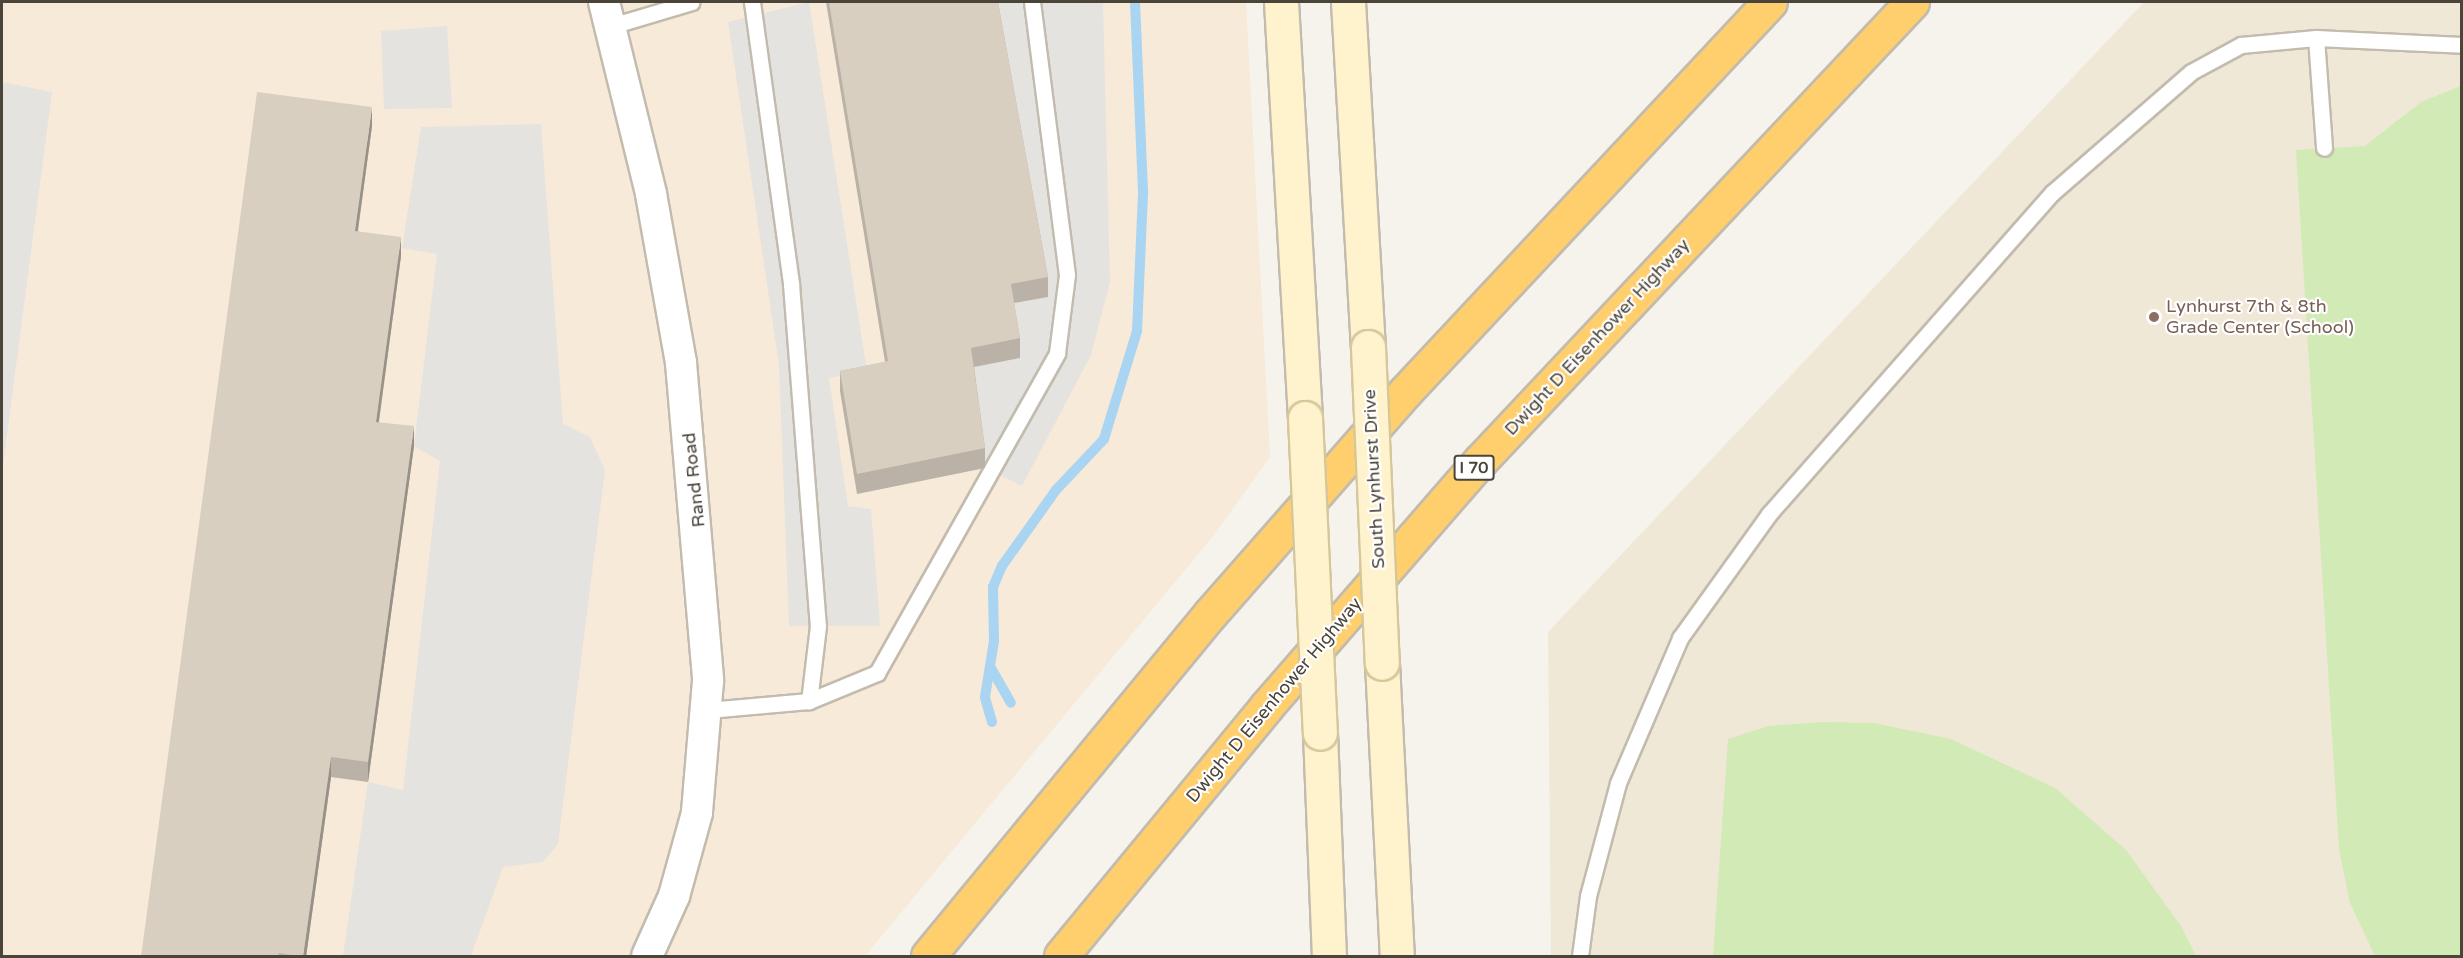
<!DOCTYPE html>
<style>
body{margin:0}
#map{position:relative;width:2463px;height:958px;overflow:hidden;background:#f6f3ec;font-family:"Varela Round",sans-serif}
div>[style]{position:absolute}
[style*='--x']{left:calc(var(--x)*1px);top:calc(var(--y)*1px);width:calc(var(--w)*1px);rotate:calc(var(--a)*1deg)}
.commercial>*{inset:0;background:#f7ead8}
.education>*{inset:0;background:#efe8d6}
.green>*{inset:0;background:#d2eab5}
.parking>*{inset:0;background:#e5e3e0}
.stream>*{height:10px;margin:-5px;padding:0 5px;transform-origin:5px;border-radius:5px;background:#a9d4f2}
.roads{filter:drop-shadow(2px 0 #c2bbae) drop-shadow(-2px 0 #c2bbae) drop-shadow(0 2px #c2bbae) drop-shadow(0 -2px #c2bbae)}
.lane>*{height:15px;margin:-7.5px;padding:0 7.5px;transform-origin:7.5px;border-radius:7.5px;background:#fff}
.street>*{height:30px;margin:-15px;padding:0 15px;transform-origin:15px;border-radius:15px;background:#fff}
.secondary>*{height:33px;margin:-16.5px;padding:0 16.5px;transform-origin:16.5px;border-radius:16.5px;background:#fff3cd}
.highway>*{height:33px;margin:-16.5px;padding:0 16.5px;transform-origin:16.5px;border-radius:16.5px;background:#ffcf6e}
.bridges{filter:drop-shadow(2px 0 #d6c79b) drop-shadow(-2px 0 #d6c79b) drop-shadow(0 2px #d6c79b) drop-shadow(0 -2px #d6c79b)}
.secondary-bridge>*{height:33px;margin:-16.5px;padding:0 16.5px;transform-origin:16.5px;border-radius:16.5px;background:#fff3cd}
.wall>*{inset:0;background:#bab2a6}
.shaded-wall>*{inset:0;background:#979187}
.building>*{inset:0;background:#d8cfc1}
.dots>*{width:16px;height:16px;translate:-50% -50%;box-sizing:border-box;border:3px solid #fff;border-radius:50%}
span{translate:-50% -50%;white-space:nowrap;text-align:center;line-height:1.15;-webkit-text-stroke:4.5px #fff;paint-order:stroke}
.shield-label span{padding:2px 4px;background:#fff;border:2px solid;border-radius:4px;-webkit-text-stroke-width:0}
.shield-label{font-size:16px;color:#4b4439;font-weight:700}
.education-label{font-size:18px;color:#785e54}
.left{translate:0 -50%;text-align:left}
.street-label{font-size:18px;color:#4b4439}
.frame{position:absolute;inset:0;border:3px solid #4b4439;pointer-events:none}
</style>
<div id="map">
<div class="commercial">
<div style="clip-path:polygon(2px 2px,1246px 2px,1270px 457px,1214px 535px,865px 956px,2px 956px)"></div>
</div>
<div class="education">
<div style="clip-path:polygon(2144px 2px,2461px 2px,2461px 956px,1551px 956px,1548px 632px)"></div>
</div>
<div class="green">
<div style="clip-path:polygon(2461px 86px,2461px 956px,2375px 956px,2350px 903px,2339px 849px,2296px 150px,2365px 146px,2421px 102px)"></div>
<div style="clip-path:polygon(1822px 722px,1874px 723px,1951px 739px,2055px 788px,2126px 850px,2181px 926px,2196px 956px,1713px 956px,1728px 739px,1768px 726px)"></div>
</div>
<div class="parking">
<div style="clip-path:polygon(809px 2px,867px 371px,829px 378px,848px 506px,871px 509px,880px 626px,789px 626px,779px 365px,728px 22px)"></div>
<div style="clip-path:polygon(995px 2px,1103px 2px,1110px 282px,1091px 355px,1022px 486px,985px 468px,971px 367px,1020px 358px,1011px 304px)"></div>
<div style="clip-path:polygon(447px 26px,452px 108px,384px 109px,381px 31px)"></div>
<div style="clip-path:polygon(2px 82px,52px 92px,2px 473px)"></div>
<div style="clip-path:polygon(541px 124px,563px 424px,590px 437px,605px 470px,558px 844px,543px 862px,503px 867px,471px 956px,343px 956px,368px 782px,403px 790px,440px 461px,414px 446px,437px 254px,402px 248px,421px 127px)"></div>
</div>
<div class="stream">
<div style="--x:991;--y:668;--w:40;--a:60.3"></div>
<div style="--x:992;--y:722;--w:26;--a:-106"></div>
<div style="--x:985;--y:697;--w:57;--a:-80.9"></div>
<div style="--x:994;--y:641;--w:54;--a:-91.1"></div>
<div style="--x:993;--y:587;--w:23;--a:-67"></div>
<div style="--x:1002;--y:566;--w:93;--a:-54.6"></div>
<div style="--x:1056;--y:490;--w:70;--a:-46.7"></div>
<div style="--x:1104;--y:439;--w:113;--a:-73"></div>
<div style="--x:1137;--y:331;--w:139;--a:-87.5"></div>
<div style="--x:1143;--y:192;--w:190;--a:-92.4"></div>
</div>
<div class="roads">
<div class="lane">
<div style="--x:752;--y:2;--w:285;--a:82.1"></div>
<div style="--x:791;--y:284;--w:343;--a:85.5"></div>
<div style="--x:818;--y:626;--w:76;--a:96.8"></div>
<div style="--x:611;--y:26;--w:84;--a:-16.5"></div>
<div style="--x:2316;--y:38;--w:110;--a:85.8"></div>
<div style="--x:708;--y:710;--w:101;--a:-5.1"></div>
<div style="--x:809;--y:701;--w:74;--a:-22.4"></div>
<div style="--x:877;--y:673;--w:367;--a:-60.6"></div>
<div style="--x:1057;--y:353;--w:79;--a:-82.7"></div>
<div style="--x:1067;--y:275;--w:275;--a:-97.3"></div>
<div style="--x:1580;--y:956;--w:61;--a:-82.4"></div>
<div style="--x:1588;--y:896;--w:117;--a:-75.1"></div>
<div style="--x:1618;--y:783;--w:158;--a:-66.8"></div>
<div style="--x:1680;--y:638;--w:153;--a:-54.3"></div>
<div style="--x:1769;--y:514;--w:428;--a:-48.6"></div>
<div style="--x:2052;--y:193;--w:184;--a:-41"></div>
<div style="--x:2191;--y:72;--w:57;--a:-28.4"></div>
<div style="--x:2241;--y:45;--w:75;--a:-5.3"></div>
<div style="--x:2316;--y:38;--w:146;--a:2.7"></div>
</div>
<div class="street">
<div style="--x:604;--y:2;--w:198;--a:76.2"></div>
<div style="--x:651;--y:194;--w:172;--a:79.9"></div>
<div style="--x:681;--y:363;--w:319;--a:85.1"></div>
<div style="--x:708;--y:681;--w:132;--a:94.8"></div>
<div style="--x:697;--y:813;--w:86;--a:105.5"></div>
<div style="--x:674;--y:896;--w:66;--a:114.2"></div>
</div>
<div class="secondary">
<div style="--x:1281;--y:2;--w:417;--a:86.7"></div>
<div style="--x:1348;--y:2;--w:346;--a:86.7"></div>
<div style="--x:1382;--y:663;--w:293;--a:87.1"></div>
<div style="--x:1320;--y:733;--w:223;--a:87.7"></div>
</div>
<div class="highway">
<div style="--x:928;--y:956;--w:443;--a:-50.5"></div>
<div style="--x:1210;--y:614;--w:295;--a:-48.7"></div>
<div style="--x:1405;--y:392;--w:534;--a:-46.9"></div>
<div style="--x:1061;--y:956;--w:323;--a:-50.5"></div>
<div style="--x:1266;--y:707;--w:327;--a:-49"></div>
<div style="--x:1481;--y:460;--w:629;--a:-46.74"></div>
</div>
</div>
<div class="bridges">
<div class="secondary-bridge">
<div style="--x:1368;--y:347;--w:316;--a:87.5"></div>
<div style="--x:1305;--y:418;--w:315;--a:87.3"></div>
</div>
</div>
<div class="wall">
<div style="clip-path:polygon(826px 2px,998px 2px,1048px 277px,1048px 297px,1014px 303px,1020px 338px,1020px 358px,974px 367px,985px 448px,985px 468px,857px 494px,840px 391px,840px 371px,885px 362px)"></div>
<div style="clip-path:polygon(372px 126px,358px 231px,401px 256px,379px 422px,414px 446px,368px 782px,331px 777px,306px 957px,141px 957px)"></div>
</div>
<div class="shaded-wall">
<div style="clip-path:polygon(372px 107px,372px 126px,355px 250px,355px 231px)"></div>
<div style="clip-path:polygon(401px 237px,401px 256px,376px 441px,376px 422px)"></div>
<div style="clip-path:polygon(414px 426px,414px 446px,368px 782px,368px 762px)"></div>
<div style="clip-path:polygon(331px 757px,331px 777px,306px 957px,303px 957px)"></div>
</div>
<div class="building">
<div style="clip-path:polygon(829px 2px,998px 2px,1048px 277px,1011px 284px,1020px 338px,971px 348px,985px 448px,857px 474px,840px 371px,888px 361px)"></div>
<div style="clip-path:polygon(257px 92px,372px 107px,355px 231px,401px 237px,376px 422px,414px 426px,368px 762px,331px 757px,303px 957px,279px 953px,278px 957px,141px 957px)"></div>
</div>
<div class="dots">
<div style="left:2154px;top:317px;background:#8d6e63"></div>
</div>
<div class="shield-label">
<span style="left:1474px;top:468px">I 70</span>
</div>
<div class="education-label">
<span class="left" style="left:2166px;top:317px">Lynhurst 7th &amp; 8th<br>Grade Center (School)</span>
</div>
<div class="street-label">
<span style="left:1597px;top:337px;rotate:-47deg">Dwight D Eisenhower Highway</span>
<span style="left:1374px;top:479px;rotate:-93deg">South Lynhurst Drive</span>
<span style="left:694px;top:480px;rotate:-96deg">Rand Road</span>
<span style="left:1274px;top:700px;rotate:-50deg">Dwight D Eisenhower Highway</span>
</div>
<div class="frame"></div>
</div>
